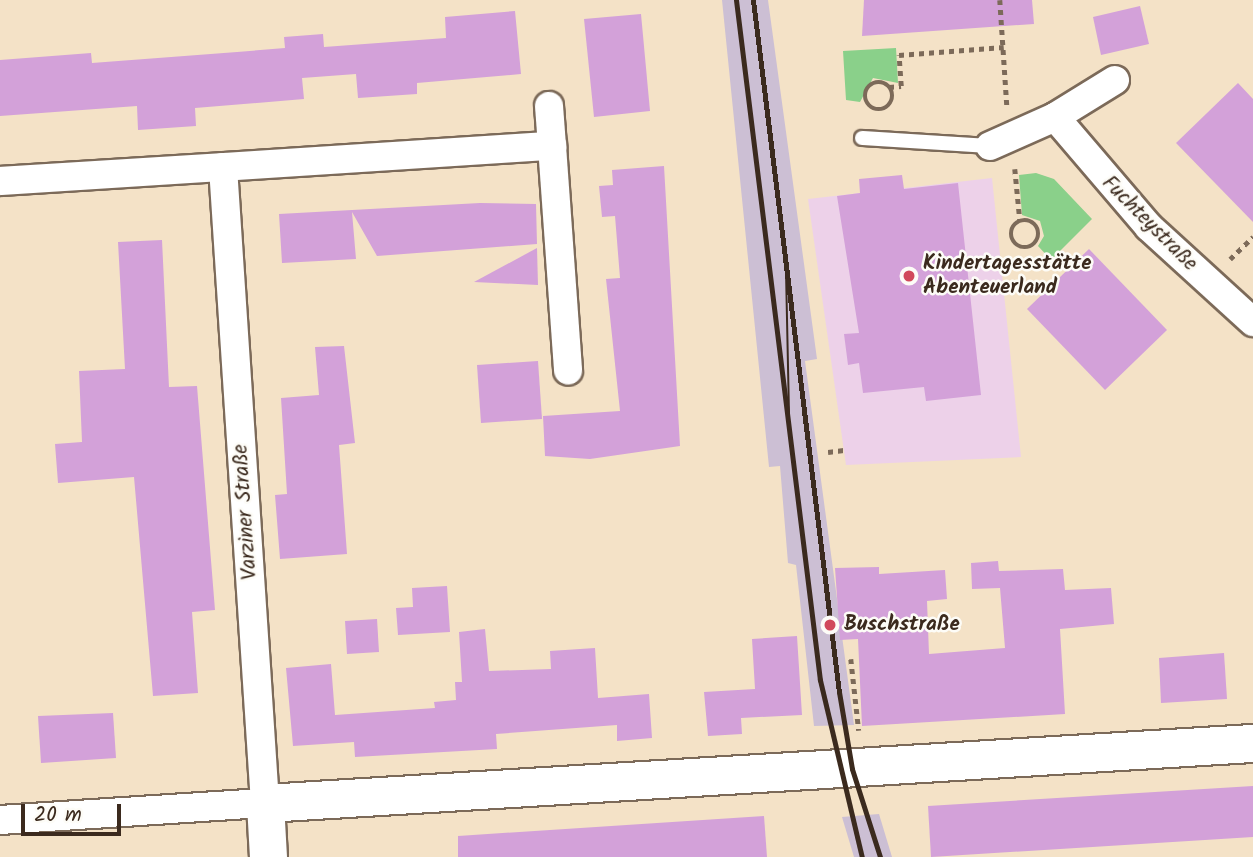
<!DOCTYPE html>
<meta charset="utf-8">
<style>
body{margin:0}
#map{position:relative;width:1253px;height:857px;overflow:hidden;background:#f4e2c7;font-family:Kalam,sans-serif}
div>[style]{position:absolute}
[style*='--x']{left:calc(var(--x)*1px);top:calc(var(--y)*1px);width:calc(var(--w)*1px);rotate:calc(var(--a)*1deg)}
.built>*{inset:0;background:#edd1e9}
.industrial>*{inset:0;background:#ccbfd4}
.green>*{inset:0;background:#8ad08a}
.building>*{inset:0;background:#d3a1d9}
.path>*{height:4.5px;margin-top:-2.25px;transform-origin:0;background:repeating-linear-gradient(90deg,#7c6a59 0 5px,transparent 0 10px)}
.path>.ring{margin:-2.25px;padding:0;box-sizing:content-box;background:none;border:4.5px solid #7c6a59;border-radius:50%}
.roads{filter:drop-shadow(2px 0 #7c6a59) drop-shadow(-2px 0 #7c6a59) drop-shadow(0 2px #7c6a59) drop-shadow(0 -2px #7c6a59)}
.service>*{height:14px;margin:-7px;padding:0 7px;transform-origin:7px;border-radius:7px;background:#fff}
.minor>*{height:28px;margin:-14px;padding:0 14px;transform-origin:14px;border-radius:14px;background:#fff}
.tertiary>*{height:37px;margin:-18.5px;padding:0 18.5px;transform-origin:18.5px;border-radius:18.5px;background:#fff}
.tram>*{height:2px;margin:-1px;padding:0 1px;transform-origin:1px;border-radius:1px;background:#3b2a1e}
.rail>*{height:5px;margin:-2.5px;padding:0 2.5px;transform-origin:2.5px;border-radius:2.5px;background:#3b2a1e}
.dots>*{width:19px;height:19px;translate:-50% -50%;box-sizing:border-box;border:4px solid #fdfcf7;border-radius:50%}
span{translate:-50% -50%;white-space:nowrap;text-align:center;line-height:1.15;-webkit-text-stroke:5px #fdfcf7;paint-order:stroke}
.street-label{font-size:21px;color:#3b2a1e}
.poi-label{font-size:21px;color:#3b2a1e;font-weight:700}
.left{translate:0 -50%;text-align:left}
.scale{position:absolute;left:21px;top:804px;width:100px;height:32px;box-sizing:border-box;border:4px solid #3b2a1e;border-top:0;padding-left:9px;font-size:21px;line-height:24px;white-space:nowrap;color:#3b2a1e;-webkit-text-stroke:5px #fdfcf7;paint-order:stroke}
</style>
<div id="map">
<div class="built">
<div style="clip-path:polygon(992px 178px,1021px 457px,846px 465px,808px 199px)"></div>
</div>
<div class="industrial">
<div style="clip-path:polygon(722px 0,768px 0,817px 359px,805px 361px,854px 725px,814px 726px,796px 565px,788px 563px,780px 466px,769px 467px)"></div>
<div style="clip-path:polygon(879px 814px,892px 857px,854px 857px,842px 817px)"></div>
</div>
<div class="green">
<div style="clip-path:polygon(896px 48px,898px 83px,873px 78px,860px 102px,846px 100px,843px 51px)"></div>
<div style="clip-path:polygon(1036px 173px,1054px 179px,1092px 219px,1051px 260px,1038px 246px,1044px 236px,1040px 221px,1022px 215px,1019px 175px)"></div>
</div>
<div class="building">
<div style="clip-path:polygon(864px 0,1032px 0,1034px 24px,862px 36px)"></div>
<div style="clip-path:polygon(1140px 6px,1149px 44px,1101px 55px,1093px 17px)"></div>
<div style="clip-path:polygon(515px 11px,521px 74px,417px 83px,417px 94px,358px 98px,356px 74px,302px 78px,304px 99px,195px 108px,196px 126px,138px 130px,137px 106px,0 116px,0 60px,91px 53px,92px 63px,237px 52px,285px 48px,284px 37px,323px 34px,324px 47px,446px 38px,445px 17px)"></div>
<div style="clip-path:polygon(641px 14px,650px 111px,594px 117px,584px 19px)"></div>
<div style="clip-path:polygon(1238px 83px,1253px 99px,1253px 222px,1176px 143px)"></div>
<div style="clip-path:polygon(664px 166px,680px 446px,590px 459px,545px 456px,543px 416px,620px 411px,606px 279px,620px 278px,615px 216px,602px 217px,599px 186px,613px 185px,612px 170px)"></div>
<div style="clip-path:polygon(902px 175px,904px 189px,958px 183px,981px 395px,926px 401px,924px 387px,863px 393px,859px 363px,848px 365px,844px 334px,859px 333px,837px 196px,860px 193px,859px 179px)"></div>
<div style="clip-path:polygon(480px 203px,536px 204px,537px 244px,377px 256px,352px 212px,356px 259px,282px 263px,279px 214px)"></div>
<div style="clip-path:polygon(162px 240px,169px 387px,197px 386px,215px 610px,192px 612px,198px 693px,153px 696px,134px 477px,58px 483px,55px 444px,82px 442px,79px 371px,125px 369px,118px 242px)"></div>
<div style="clip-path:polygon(537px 248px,538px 285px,474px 282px)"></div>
<div style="clip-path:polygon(1089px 249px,1167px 330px,1105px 390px,1027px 309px)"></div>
<div style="clip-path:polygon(344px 346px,355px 443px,339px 445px,347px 554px,280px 559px,275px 495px,287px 494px,281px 398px,319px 395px,315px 347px)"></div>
<div style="clip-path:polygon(538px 361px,542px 419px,481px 423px,477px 365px)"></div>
<div style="clip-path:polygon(998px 561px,999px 571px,1063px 569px,1065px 590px,1111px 588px,1114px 624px,1060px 629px,1065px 714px,862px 726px,858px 639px,840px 640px,835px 568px,879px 567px,879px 574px,945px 570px,947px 599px,927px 601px,929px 654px,1005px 648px,1000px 588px,972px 589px,971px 563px)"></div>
<div style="clip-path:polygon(447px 586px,450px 632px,398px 635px,396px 608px,413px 607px,412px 588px)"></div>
<div style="clip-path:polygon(377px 619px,379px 652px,347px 654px,345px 621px)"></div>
<div style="clip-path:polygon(485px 629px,489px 671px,551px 669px,550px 651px,595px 648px,598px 698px,649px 694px,652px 738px,617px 741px,617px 725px,496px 734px,497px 749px,355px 757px,354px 742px,293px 746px,286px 668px,331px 664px,335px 715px,435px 708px,434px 702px,456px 700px,455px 682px,462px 682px,459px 632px)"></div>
<div style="clip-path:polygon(797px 636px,802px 715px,741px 718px,742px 734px,708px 736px,704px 692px,755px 689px,752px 639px)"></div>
<div style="clip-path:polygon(1224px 653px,1227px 699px,1161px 703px,1159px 658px)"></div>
<div style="clip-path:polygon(113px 713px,116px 758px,41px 763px,38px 716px)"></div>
<div style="clip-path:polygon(1253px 786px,1253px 837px,931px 857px,928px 806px)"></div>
<div style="clip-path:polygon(764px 816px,767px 857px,458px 857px,458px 836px)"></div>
</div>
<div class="path">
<div style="--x:1000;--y:0;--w:106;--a:86.2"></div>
<div class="ring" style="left:865px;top:82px;width:23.5px;height:23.5px"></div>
<div style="--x:889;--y:87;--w:12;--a:-5"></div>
<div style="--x:901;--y:86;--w:31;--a:-94"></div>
<div style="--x:899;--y:55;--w:105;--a:-4.4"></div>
<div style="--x:1015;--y:169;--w:51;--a:84.4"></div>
<div class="ring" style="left:1011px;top:220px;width:23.5px;height:23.5px"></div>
<div style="--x:1230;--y:259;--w:32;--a:-44"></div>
<div style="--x:828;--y:452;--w:16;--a:-7"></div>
<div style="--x:851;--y:659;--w:72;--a:83.7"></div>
</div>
<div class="roads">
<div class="service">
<div style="--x:862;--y:138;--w:128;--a:3.6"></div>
</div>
<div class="minor">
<div style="--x:1115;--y:80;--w:70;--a:148.3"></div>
<div style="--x:1055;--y:117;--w:145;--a:49.5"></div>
<div style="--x:1149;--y:227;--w:141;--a:42.4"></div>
<div style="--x:549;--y:106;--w:40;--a:85.7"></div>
<div style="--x:990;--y:146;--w:71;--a:-24"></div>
<div style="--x:0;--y:181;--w:223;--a:-3.6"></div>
<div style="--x:0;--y:820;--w:266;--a:-3.7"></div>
<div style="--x:265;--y:803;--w:637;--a:-93.78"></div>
<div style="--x:223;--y:167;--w:330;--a:-3.7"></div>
<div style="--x:552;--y:146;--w:225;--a:85.9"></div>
</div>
<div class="tertiary">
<div style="--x:268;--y:857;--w:54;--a:-93.2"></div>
<div style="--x:265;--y:803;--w:990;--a:-3.48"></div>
</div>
</div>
<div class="tram">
<div style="--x:786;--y:271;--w:144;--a:88.8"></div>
</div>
<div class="rail">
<div style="--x:736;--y:0;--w:685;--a:82.96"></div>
<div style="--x:820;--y:680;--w:182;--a:76.7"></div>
<div style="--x:753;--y:0;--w:697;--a:82.92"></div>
<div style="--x:839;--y:692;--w:78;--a:80.4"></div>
<div style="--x:852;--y:769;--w:92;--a:72.3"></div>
</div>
<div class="dots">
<div style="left:909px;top:276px;background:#d1495b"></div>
<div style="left:830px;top:625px;background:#d1495b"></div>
</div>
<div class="street-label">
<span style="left:1149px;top:224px;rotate:45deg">Fuchteystraße</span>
<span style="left:246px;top:512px;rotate:-94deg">Varziner Straße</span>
</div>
<div class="poi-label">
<span class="left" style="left:923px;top:276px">Kindertagesstätte<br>Abenteuerland</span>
<span class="left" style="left:844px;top:625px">Buschstraße</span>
</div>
<div class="scale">20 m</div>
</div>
